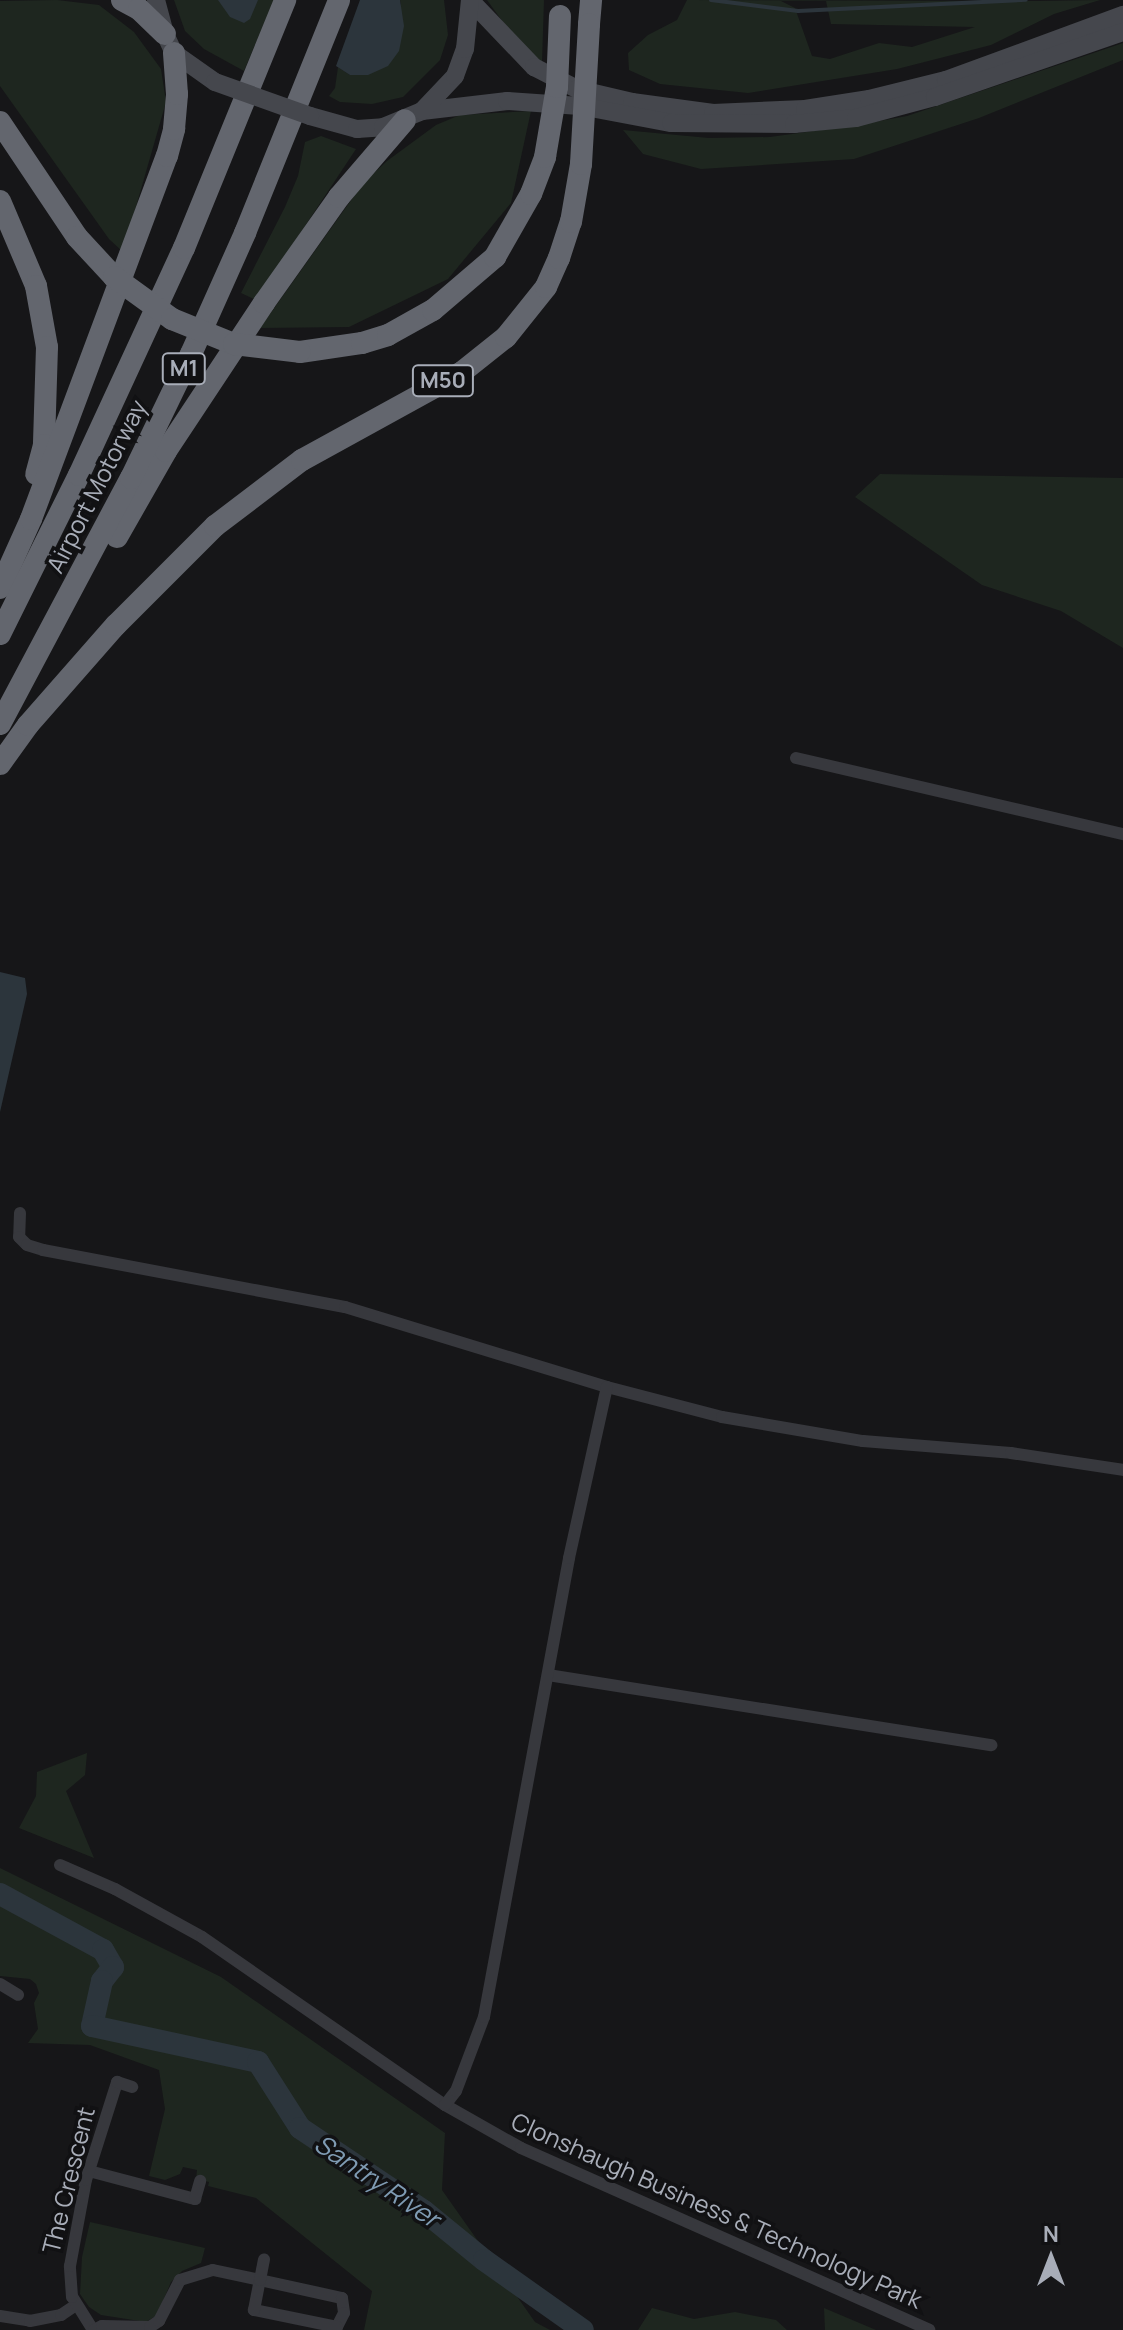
<!DOCTYPE html>
<style>
body{margin:0}
#map{position:relative;width:1123px;height:2330px;overflow:hidden;background:#161618;font-family:Manrope,sans-serif}
div>[style]{position:absolute}
[style*='--x']{left:calc(var(--x)*1px);top:calc(var(--y)*1px);width:calc(var(--w)*1px);rotate:calc(var(--a)*1deg)}
.green>*{inset:0;background:#1e261f}
.water>*{inset:0;background:#2c353c}
.stream>*{height:4px;margin:-2px;padding:0 2px;transform-origin:2px;border-radius:2px;background:#2c353c}
.river>*{height:22px;margin:-11px;padding:0 11px;transform-origin:11px;border-radius:11px;background:#2c353c}
.street>*{height:12px;margin:-6px;padding:0 6px;transform-origin:6px;border-radius:6px;background:#37383d}
.secondary>*{height:18px;margin:-9px;padding:0 9px;transform-origin:9px;border-radius:9px;background:#45474d}
.highway>*{height:22px;margin:-11px;padding:0 11px;transform-origin:11px;border-radius:11px;background:#63666e}
.secondary-bridge>*{height:18px;margin:-9px;padding:0 9px;transform-origin:9px;border-radius:9px;background:#45474d}
.highway-bridge>*{height:22px;margin:-11px;padding:0 11px;transform-origin:11px;border-radius:11px;background:#63666e}
span{translate:-50% -50%;white-space:nowrap;text-align:center;line-height:1.15;-webkit-text-stroke:7px #111113;paint-order:stroke}
.shield-label span{padding:2px 6px;background:#111113;border:2px solid;border-radius:6px;-webkit-text-stroke-width:0}
.shield-label{font-size:22px;color:#a8adb8;font-weight:700}
.street-label{font-size:24px;color:#a8adb8}
.water-label{font-size:26px;color:#7f9bb3;font-style:italic}
.north{position:absolute;left:1011px;top:2218px;width:80px;height:80px;-webkit-text-stroke:6px #111113;paint-order:stroke;rotate:0deg;font-size:22px;font-weight:700;line-height:32px;text-align:center;color:#a8adb8}
.north::after{content:'';display:block;margin:auto;width:28px;height:36px;background:#a8adb8;clip-path:polygon(50% 0,100% 100%,50% 72%,0 100%)}
</style>
<div id="map">
<div class="green">
<div style="clip-path:polygon(57px 0,99px 5px,134px 32px,161px 69px,166px 102px,123px 252px,109px 239px,0 86px,0 1px)"></div>
<div style="clip-path:polygon(174px 0,274px 0,244px 71px,204px 49px,185px 31px)"></div>
<div style="clip-path:polygon(400px 0,444px 0,448px 35px,440px 60px,403px 97px,372px 104px,340px 102px,329px 96px,335px 88px,338px 67px,350px 75px,401px 4px)"></div>
<div style="clip-path:polygon(487px 0,544px 0,542px 62px,519px 44px)"></div>
<div style="clip-path:polygon(evenodd,687px 0,1037px 1px,1100px 0,1054px 14px,991px 45px,948px 56px,897px 69px,748px 93px,660px 84px,629px 70px,628px 53px,648px 35px,677px 20px,687px 0,781px 1px,826px 1px,831px 24px,975px 27px,912px 47px,879px 43px,830px 59px,812px 56px,795px 8px,781px 1px)"></div>
<div style="clip-path:polygon(1123px 43px,1123px 60px,979px 118px,854px 159px,701px 169px,643px 154px,623px 130px,709px 138px,770px 137px,857px 125px,907px 116px)"></div>
<div style="clip-path:polygon(531px 111px,511px 203px,448px 279px,349px 327px,260px 328px,364px 182px,387px 161px,436px 125px,460px 115px)"></div>
<div style="clip-path:polygon(321px 136px,356px 149px,256px 300px,241px 293px,285px 207px,298px 176px,305px 142px)"></div>
<div style="clip-path:polygon(880px 474px,1123px 478px,1123px 648px,1061px 611px,982px 585px,855px 497px)"></div>
<div style="clip-path:polygon(87px 1753px,85px 1775px,66px 1791px,94px 1858px,19px 1828px,36px 1796px,37px 1772px)"></div>
<div style="clip-path:polygon(0 1868px,221px 1977px,445px 2133px,442px 2190px,535px 2322px,550px 2330px,364px 2330px,372px 2291px,256px 2198px,208px 2186px,209px 2182px,196px 2179px,197px 2170px,183px 2167px,180px 2174px,165px 2180px,149px 2176px,165px 2109px,159px 2070px,90px 2045px,28px 2043px,38px 2029px,34px 2003px,39px 1993px,36px 1984px,30px 1979px,0 1976px)"></div>
<div style="clip-path:polygon(90px 2222px,205px 2248px,201px 2263px,182px 2271px,171px 2282px,157px 2315px,146px 2322px,101px 2315px,89px 2307px,80px 2294px,82px 2257px)"></div>
<div style="clip-path:polygon(652px 2308px,694px 2319px,735px 2312px,776px 2320px,787px 2330px,638px 2330px)"></div>
<div style="clip-path:polygon(824px 2308px,876px 2330px,825px 2330px)"></div>
</div>
<div class="water">
<div style="clip-path:polygon(218px 0,258px 0,250px 19px,244px 23px,230px 17px)"></div>
<div style="clip-path:polygon(360px 0,400px 0,404px 26px,399px 51px,388px 66px,368px 75px,350px 75px,336px 66px)"></div>
<div style="clip-path:polygon(0 972px,25px 978px,27px 994px,0 1112px)"></div>
</div>
<div class="stream">
<div style="--x:711;--y:0;--w:88;--a:7.2"></div>
<div style="--x:798;--y:11;--w:228;--a:-2.8"></div>
</div>
<div class="river">
<div style="--x:0;--y:1894;--w:117;--a:28.5"></div>
<div style="--x:103;--y:1950;--w:20;--a:60"></div>
<div style="--x:113;--y:1967;--w:18;--a:128"></div>
<div style="--x:102;--y:1981;--w:46;--a:102.5"></div>
<div style="--x:92;--y:2026;--w:170;--a:12.2"></div>
<div style="--x:258;--y:2062;--w:78;--a:57.5"></div>
<div style="--x:300;--y:2128;--w:149;--a:33.8"></div>
<div style="--x:424;--y:2211;--w:77;--a:39.2"></div>
<div style="--x:484;--y:2260;--w:121;--a:35.3"></div>
</div>
<div class="street">
<div style="--x:796;--y:758;--w:336;--a:13.1"></div>
<div style="--x:20;--y:1213;--w:24;--a:92"></div>
<div style="--x:19;--y:1237;--w:11;--a:45"></div>
<div style="--x:27;--y:1245;--w:17;--a:17"></div>
<div style="--x:43;--y:1250;--w:307;--a:10.7"></div>
<div style="--x:345;--y:1307;--w:274;--a:17"></div>
<div style="--x:607;--y:1387;--w:119;--a:14.6"></div>
<div style="--x:722;--y:1417;--w:143;--a:9.7"></div>
<div style="--x:863;--y:1441;--w:148;--a:4.6"></div>
<div style="--x:1011;--y:1453;--w:113;--a:8.6"></div>
<div style="--x:548;--y:1675;--w:449;--a:9"></div>
<div style="--x:60;--y:1865;--w:60;--a:23.6"></div>
<div style="--x:115;--y:1889;--w:99;--a:28.9"></div>
<div style="--x:202;--y:1937;--w:295;--a:34.7"></div>
<div style="--x:445;--y:2105;--w:87;--a:29.5"></div>
<div style="--x:521;--y:2148;--w:447;--a:24"></div>
<div style="--x:0;--y:1984;--w:21;--a:31"></div>
<div style="--x:445;--y:2105;--w:18;--a:-52"></div>
<div style="--x:456;--y:2091;--w:79;--a:-69.3"></div>
<div style="--x:484;--y:2017;--w:467;--a:-79.5"></div>
<div style="--x:569;--y:1558;--w:175;--a:-77.5"></div>
<div style="--x:89;--y:2171;--w:110;--a:14.8"></div>
<div style="--x:195;--y:2199;--w:19;--a:-74"></div>
<div style="--x:0;--y:2316;--w:30;--a:9"></div>
<div style="--x:30;--y:2321;--w:32;--a:-11"></div>
<div style="--x:61;--y:2315;--w:18;--a:-34"></div>
<div style="--x:93;--y:2330;--w:39;--a:-122"></div>
<div style="--x:72;--y:2297;--w:31;--a:-94"></div>
<div style="--x:70;--y:2266;--w:87;--a:-79.5"></div>
<div style="--x:86;--y:2180;--w:103;--a:-72.4"></div>
<div style="--x:117;--y:2082;--w:16;--a:18"></div>
<div style="--x:94;--y:2330;--w:9;--a:-27"></div>
<div style="--x:102;--y:2326;--w:48;--a:1.2"></div>
<div style="--x:150;--y:2327;--w:11;--a:-34"></div>
<div style="--x:159;--y:2321;--w:46;--a:-62.9"></div>
<div style="--x:180;--y:2280;--w:34;--a:-17"></div>
<div style="--x:213;--y:2270;--w:48;--a:12"></div>
<div style="--x:260;--y:2280;--w:84;--a:12.4"></div>
<div style="--x:342;--y:2298;--w:15;--a:82"></div>
<div style="--x:344;--y:2313;--w:16;--a:117"></div>
<div style="--x:337;--y:2327;--w:85;--a:-168.4"></div>
<div style="--x:254;--y:2310;--w:31;--a:-79"></div>
<div style="--x:260;--y:2280;--w:21;--a:-79"></div>
</div>
<div class="secondary">
<div style="--x:156;--y:0;--w:35;--a:75"></div>
<div style="--x:165;--y:34;--w:21;--a:65"></div>
<div style="--x:174;--y:53;--w:50;--a:35.3"></div>
<div style="--x:470;--y:0;--w:93;--a:46.3"></div>
<div style="--x:534;--y:67;--w:48;--a:27.1"></div>
<div style="--x:577;--y:89;--w:57;--a:13.3"></div>
<div style="--x:632;--y:102;--w:82;--a:7.7"></div>
<div style="--x:713;--y:113;--w:92;--a:-2.5"></div>
<div style="--x:805;--y:109;--w:65;--a:-8.9"></div>
<div style="--x:869;--y:99;--w:79;--a:-13.9"></div>
<div style="--x:946;--y:80;--w:189;--a:-20.2"></div>
<div style="--x:422;--y:111;--w:86;--a:-6.7"></div>
<div style="--x:507;--y:101;--w:73;--a:3.9"></div>
<div style="--x:580;--y:106;--w:93;--a:10.6"></div>
<div style="--x:671;--y:123;--w:123;--a:0.5"></div>
<div style="--x:794;--y:124;--w:62;--a:-5.5"></div>
<div style="--x:856;--y:118;--w:82;--a:-14.9"></div>
<div style="--x:935;--y:97;--w:199;--a:-19.1"></div>
<div style="--x:310;--y:116;--w:49;--a:15.5"></div>
<div style="--x:357;--y:129;--w:26;--a:-4"></div>
<div style="--x:383;--y:127;--w:42;--a:-22.3"></div>
<div style="--x:422;--y:111;--w:48;--a:-46.7"></div>
<div style="--x:455;--y:76;--w:29;--a:-70"></div>
<div style="--x:465;--y:49;--w:49;--a:-84.2"></div>
</div>
<div class="highway">
<div style="--x:122;--y:0;--w:19;--a:28"></div>
<div style="--x:139;--y:9;--w:36;--a:44"></div>
<div style="--x:589;--y:24;--w:24;--a:-85"></div>
<div style="--x:0;--y:122;--w:138;--a:56.2"></div>
<div style="--x:0;--y:201;--w:92;--a:67"></div>
<div style="--x:36;--y:286;--w:62;--a:79.8"></div>
<div style="--x:47;--y:347;--w:98;--a:91.8"></div>
<div style="--x:44;--y:445;--w:30;--a:105"></div>
<div style="--x:300;--y:352;--w:63;--a:-8.3"></div>
<div style="--x:362;--y:343;--w:27;--a:-17"></div>
<div style="--x:388;--y:335;--w:51;--a:-29.1"></div>
<div style="--x:433;--y:310;--w:82;--a:-40.5"></div>
<div style="--x:495;--y:257;--w:73;--a:-60.3"></div>
<div style="--x:531;--y:194;--w:40;--a:-69"></div>
<div style="--x:117;--y:537;--w:99;--a:-60.3"></div>
<div style="--x:166;--y:451;--w:178;--a:-56.5"></div>
<div style="--x:264;--y:303;--w:130;--a:-54.7"></div>
<div style="--x:339;--y:197;--w:101;--a:-49.4"></div>
<div style="--x:0;--y:588;--w:76;--a:-65.8"></div>
<div style="--x:31;--y:519;--w:388;--a:-69.5"></div>
<div style="--x:167;--y:156;--w:28;--a:-75"></div>
<div style="--x:174;--y:129;--w:35;--a:-85"></div>
<div style="--x:177;--y:94;--w:41;--a:-94.2"></div>
<div style="--x:0;--y:634;--w:178;--a:-63.6"></div>
<div style="--x:79;--y:475;--w:250;--a:-65.2"></div>
<div style="--x:184;--y:248;--w:268;--a:-67.8"></div>
<div style="--x:0;--y:724;--w:279;--a:-62"></div>
<div style="--x:131;--y:478;--w:138;--a:-64.2"></div>
<div style="--x:191;--y:354;--w:133;--a:-65.9"></div>
<div style="--x:245;--y:233;--w:251;--a:-68"></div>
<div style="--x:0;--y:764;--w:48;--a:-54.3"></div>
<div style="--x:28;--y:725;--w:133;--a:-48.7"></div>
<div style="--x:116;--y:625;--w:140;--a:-45"></div>
<div style="--x:215;--y:526;--w:109;--a:-37.2"></div>
<div style="--x:302;--y:460;--w:183;--a:-28.8"></div>
<div style="--x:462;--y:372;--w:56;--a:-38.5"></div>
<div style="--x:506;--y:337;--w:64;--a:-51.3"></div>
<div style="--x:546;--y:287;--w:32;--a:-66"></div>
<div style="--x:559;--y:258;--w:38;--a:-72"></div>
<div style="--x:571;--y:222;--w:59;--a:-80.2"></div>
</div>
<div class="secondary-bridge">
<div style="--x:215;--y:82;--w:101;--a:19.7"></div>
</div>
<div class="highway-bridge">
<div style="--x:545;--y:157;--w:71;--a:-80.3"></div>
<div style="--x:557;--y:87;--w:71;--a:-87.6"></div>
<div style="--x:581;--y:164;--w:140;--a:-86.7"></div>
<div style="--x:77;--y:237;--w:54;--a:47.2"></div>
<div style="--x:114;--y:277;--w:72;--a:35.9"></div>
<div style="--x:172;--y:319;--w:67;--a:22"></div>
<div style="--x:234;--y:344;--w:66;--a:6.9"></div>
</div>
<div class="shield-label">
<span style="left:184px;top:369px">M1</span>
<span style="left:443px;top:381px">M50</span>
</div>
<div class="street-label">
<span style="left:96px;top:486px;rotate:-63deg">Airport Motorway</span>
<span style="left:68px;top:2180px;rotate:-76deg">The Crescent</span>
<span style="left:717px;top:2210px;rotate:24deg">Clonshaugh Business &amp; Technology Park</span>
</div>
<div class="water-label">
<span style="left:377px;top:2181px;rotate:34deg">Santry River</span>
</div>
<div class="north">N</div>
</div>
